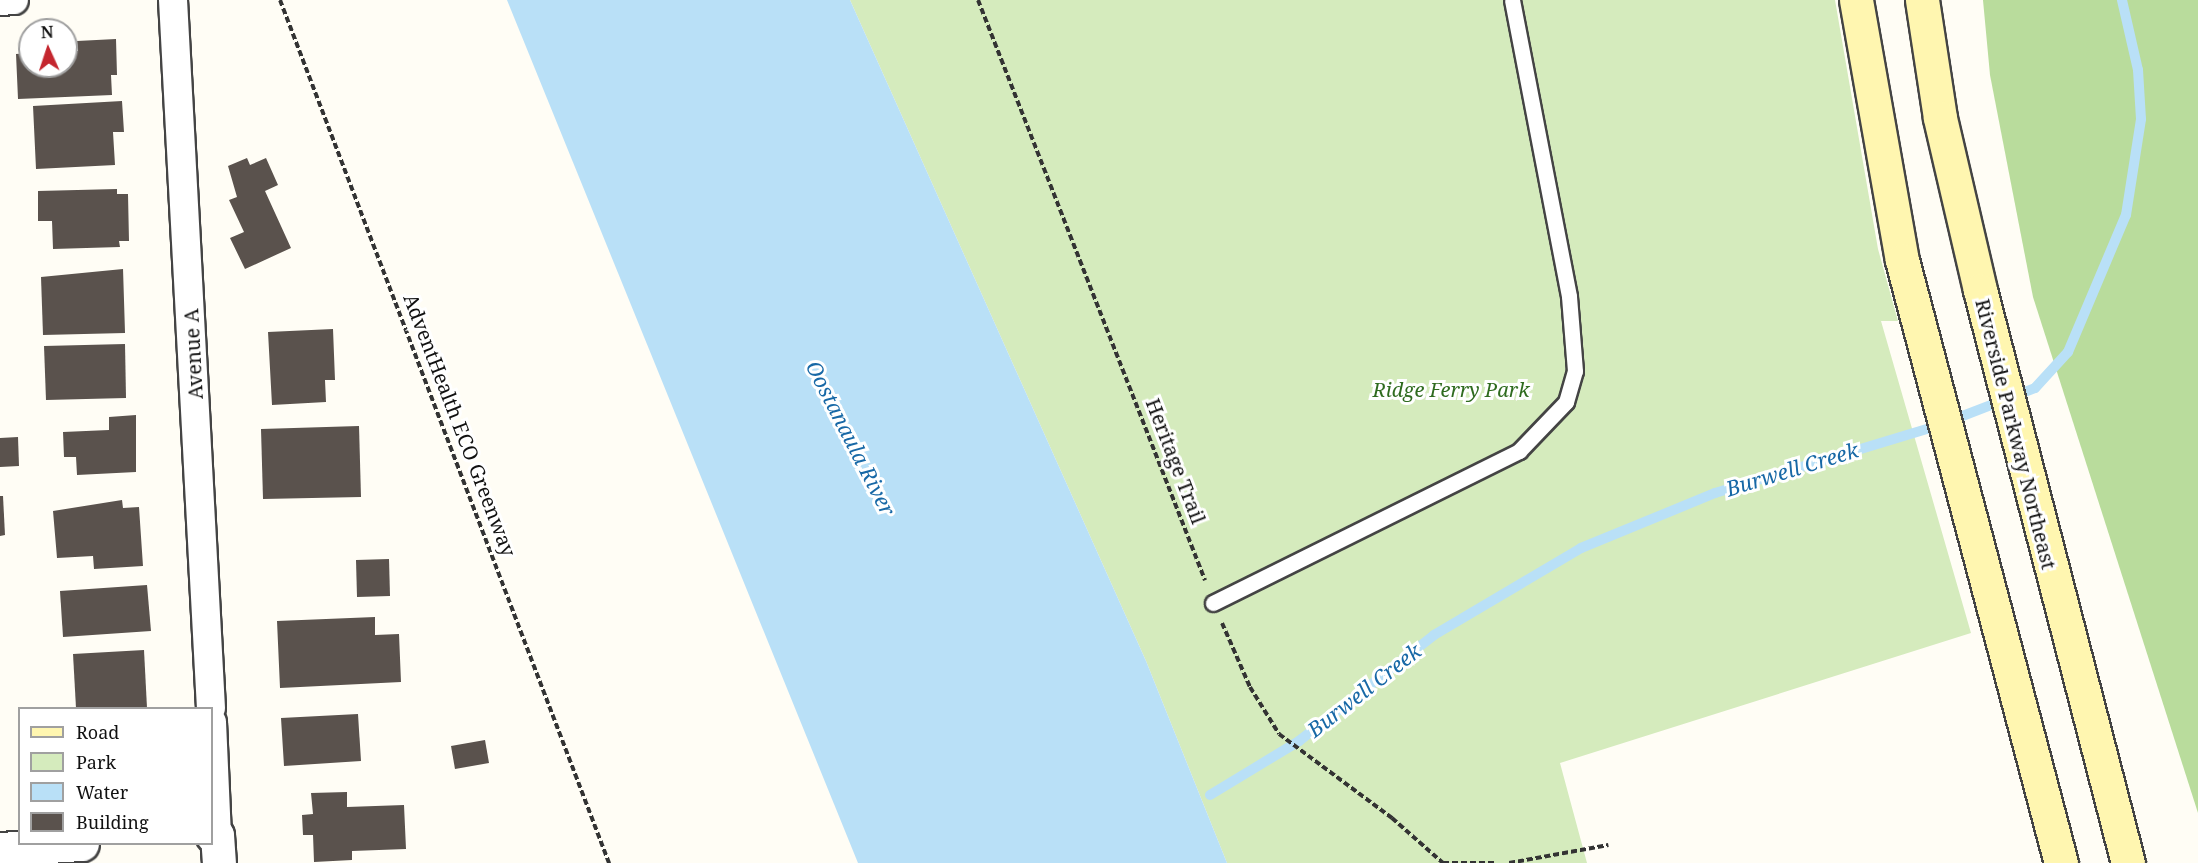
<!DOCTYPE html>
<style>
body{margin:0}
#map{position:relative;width:2198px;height:863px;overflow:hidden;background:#fffdf5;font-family:"Noto Serif",serif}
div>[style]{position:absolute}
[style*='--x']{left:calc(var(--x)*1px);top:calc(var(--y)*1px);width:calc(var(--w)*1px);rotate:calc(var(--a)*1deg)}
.green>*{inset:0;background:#d5ebbd}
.forest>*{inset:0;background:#b9dc9c}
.water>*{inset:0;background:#b9e0f7}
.stream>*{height:10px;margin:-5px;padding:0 5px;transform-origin:5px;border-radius:5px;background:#b9e0f7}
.building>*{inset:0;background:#5a524d}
.path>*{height:4px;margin-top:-2px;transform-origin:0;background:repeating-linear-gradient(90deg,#333 0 6px,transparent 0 9px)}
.roads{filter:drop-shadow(2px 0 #444) drop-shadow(-2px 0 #444) drop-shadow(0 2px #444) drop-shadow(0 -2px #444)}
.service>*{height:15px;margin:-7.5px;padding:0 7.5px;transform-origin:7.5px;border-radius:7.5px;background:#fff}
.minor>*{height:28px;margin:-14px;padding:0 14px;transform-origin:14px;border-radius:14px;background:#fff}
.tertiary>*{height:33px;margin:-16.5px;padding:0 16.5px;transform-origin:16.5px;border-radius:16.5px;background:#fff}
.secondary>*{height:33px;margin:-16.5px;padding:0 16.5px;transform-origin:16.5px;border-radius:16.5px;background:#fff6b0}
span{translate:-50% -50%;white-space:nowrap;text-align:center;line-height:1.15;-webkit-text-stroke:6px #fff;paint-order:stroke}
.street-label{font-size:20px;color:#111}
.park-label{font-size:20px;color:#2f6b1f;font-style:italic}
.water-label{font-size:21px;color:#1768a6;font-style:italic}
.legend{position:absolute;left:18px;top:707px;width:195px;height:138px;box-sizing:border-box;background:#fff;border:2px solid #a0a0a0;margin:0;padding:8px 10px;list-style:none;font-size:18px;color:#111}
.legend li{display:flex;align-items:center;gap:12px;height:30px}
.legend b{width:30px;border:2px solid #a0a0a0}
.north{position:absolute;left:18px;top:18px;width:60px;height:60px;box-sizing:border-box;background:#fff;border:2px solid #a0a0a0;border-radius:50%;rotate:357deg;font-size:16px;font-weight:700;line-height:24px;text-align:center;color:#111}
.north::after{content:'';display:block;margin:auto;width:21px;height:27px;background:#c4262e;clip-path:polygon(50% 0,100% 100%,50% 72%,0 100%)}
</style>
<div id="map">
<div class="green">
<div style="clip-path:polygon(850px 0,1835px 0,1878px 249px,1898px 321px,1881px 321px,1971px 633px,1560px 763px,1587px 863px,1227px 863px,1146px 661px)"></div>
</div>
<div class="forest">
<div style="clip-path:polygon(1983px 0,2198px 0,2198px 813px,2033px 297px,1990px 75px)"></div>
</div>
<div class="water">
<div style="clip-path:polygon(507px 0,850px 0,1146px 661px,1227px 863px,858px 863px)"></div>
</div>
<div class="stream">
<div style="--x:1210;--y:795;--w:104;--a:-31.2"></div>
<div style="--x:1299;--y:741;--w:172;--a:-38.1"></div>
<div style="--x:1434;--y:635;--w:171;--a:-30.6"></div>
<div style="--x:1581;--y:548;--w:145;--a:-22.3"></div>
<div style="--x:1715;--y:493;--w:229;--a:-16.8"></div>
<div style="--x:1934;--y:427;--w:108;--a:-21.1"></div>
<div style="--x:2035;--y:388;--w:49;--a:-47.5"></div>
<div style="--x:2068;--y:352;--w:149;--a:-67.1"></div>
<div style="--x:2126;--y:215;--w:97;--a:-81.1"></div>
<div style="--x:2141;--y:119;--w:49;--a:-93.5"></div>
<div style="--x:2138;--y:70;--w:72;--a:-102.9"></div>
</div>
<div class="building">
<div style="clip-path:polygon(116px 39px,117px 75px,111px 75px,112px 95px,18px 99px,16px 54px,30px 53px,30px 66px,66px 66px,66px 51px,78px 51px,77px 41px)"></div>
<div style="clip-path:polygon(122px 101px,124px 132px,113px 132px,115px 165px,36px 169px,33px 106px)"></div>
<div style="clip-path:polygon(247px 158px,250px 165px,266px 158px,278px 185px,265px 191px,291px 248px,245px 269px,230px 238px,244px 232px,229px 200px,237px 197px,228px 166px)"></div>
<div style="clip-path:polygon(117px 189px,117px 194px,128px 194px,129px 241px,119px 241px,120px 247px,53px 249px,52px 221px,38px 221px,38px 191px)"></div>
<div style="clip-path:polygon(123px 269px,125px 333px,43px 335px,41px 277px)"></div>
<div style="clip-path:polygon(333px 329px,335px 380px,325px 380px,326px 402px,272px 405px,268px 332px)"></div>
<div style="clip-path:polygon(125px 344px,126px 398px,46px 400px,44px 346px)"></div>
<div style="clip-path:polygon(136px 415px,136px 472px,77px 475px,76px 457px,64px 457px,63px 432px,109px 430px,109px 417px)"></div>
<div style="clip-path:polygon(359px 426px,361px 497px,263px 499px,261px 429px)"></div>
<div style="clip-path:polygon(18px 437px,19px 466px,0 467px,0 438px)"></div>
<div style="clip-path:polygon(0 496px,3px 496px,5px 535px,0 536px)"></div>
<div style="clip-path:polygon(122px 500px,123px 508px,139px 507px,143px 566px,94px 569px,93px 556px,57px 558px,53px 511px)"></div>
<div style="clip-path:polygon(389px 559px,390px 596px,357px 597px,356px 560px)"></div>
<div style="clip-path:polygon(147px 585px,151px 631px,63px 637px,60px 591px)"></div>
<div style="clip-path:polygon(375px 617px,375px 635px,399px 634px,401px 682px,280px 688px,277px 621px)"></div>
<div style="clip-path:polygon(144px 650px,147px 708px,76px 708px,73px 654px)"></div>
<div style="clip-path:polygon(358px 714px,361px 761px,284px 766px,281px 718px)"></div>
<div style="clip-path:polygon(485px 740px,489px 763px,455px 769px,451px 746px)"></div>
<div style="clip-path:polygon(347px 792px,347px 807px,404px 805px,406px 849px,352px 851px,352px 860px,314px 862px,313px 835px,303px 835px,302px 815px,313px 814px,311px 793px)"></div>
</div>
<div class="path">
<div style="--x:280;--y:0;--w:924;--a:69.13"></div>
<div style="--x:978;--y:0;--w:623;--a:68.63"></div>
<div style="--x:1222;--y:623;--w:70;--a:66.4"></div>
<div style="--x:1250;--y:687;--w:55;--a:58.3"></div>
<div style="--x:1279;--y:734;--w:141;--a:36.6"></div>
<div style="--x:1392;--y:818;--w:68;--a:41.4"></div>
<div style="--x:1443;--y:863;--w:54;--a:0"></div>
<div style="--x:1509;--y:863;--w:101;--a:-10.3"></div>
</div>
<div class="roads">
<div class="service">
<div style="--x:1213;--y:603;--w:342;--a:-26.4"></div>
<div style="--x:1519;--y:451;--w:68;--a:-46.2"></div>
<div style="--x:1566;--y:402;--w:32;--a:-74"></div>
<div style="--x:1575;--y:371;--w:75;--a:-94.6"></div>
<div style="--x:1569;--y:296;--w:301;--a:-100.9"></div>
</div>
<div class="minor">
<div style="--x:173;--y:0;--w:709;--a:86.93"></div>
<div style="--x:0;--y:1;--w:14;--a:-4"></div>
<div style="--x:212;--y:722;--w:113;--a:87.5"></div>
</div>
<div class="tertiary">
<div style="--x:212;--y:835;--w:5;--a:0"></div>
<div style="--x:217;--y:835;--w:28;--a:86"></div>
<div style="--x:0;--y:849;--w:82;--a:-3.5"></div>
</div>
<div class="secondary">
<div style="--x:1856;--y:0;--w:264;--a:80"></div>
<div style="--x:1902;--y:260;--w:624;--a:75.23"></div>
<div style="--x:1922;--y:0;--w:119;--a:81.3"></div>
<div style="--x:1940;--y:118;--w:177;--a:76.9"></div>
<div style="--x:1980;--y:290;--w:592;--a:75.52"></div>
</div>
</div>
<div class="street-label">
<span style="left:193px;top:354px;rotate:-93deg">Avenue A</span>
<span style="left:460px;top:425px;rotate:69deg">AdventHealth ECO Greenway</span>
<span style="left:2016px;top:434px;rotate:76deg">Riverside Parkway Northeast</span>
<span style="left:1176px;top:461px;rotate:69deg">Heritage Trail</span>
</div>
<div class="park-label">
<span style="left:1451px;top:389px">Ridge Ferry Park</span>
</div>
<div class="water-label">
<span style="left:851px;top:438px;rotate:63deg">Oostanaula River</span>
<span style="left:1792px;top:469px;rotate:-17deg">Burwell Creek</span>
<span style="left:1364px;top:690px;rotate:-38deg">Burwell Creek</span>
</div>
<ul class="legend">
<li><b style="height:8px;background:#fff6b0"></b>Road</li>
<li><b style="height:16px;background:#d5ebbd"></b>Park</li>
<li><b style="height:16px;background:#b9e0f7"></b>Water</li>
<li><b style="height:16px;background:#5a524d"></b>Building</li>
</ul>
<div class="north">N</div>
</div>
